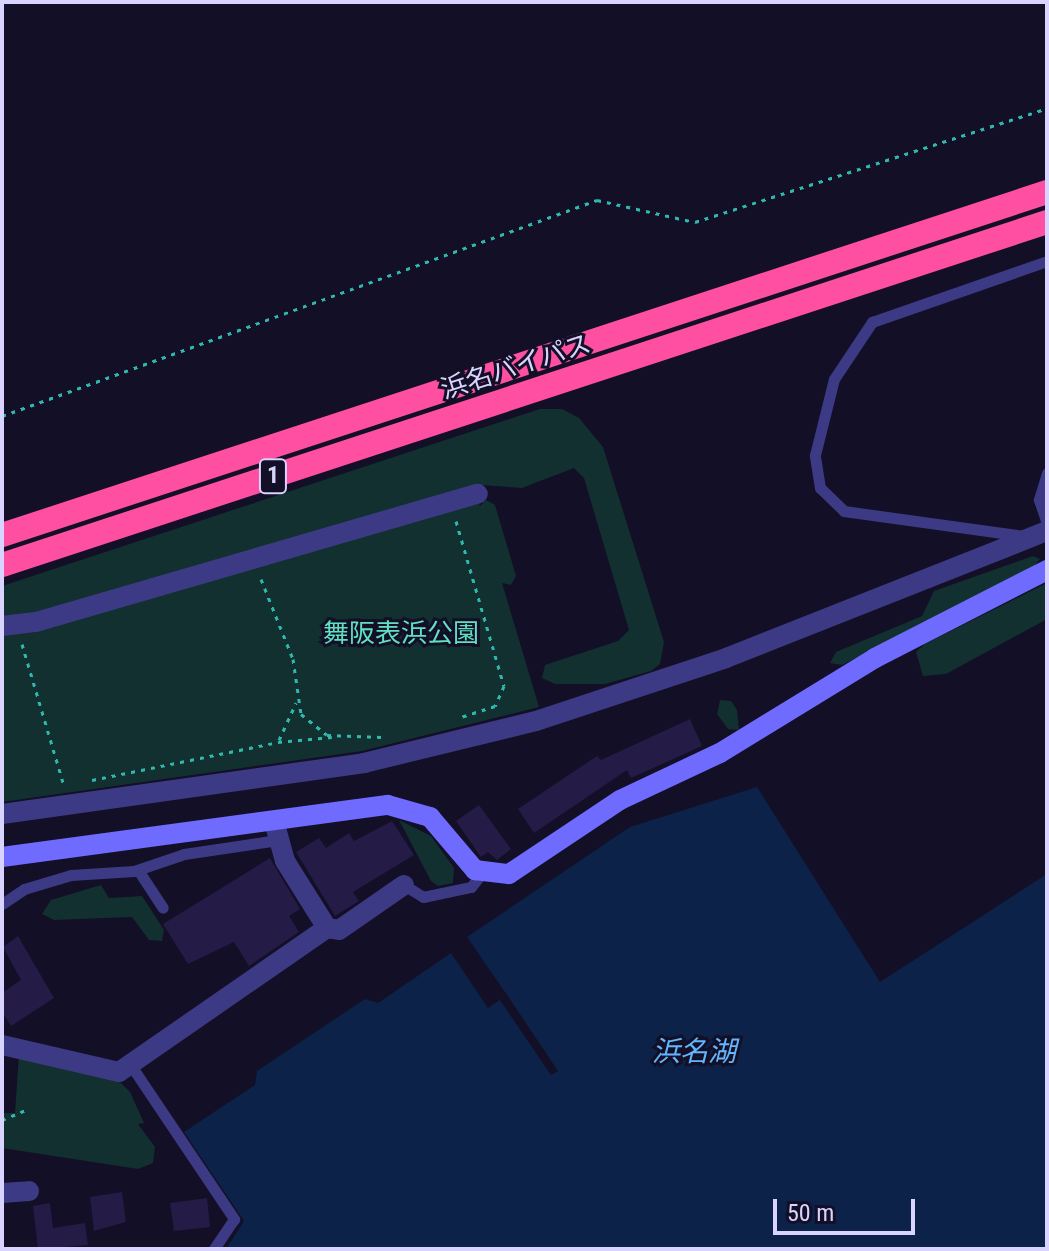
<!DOCTYPE html>
<meta charset="utf-8">
<style>
body{margin:0}
#map{position:relative;width:1049px;height:1251px;overflow:hidden;background:#130f26;font-family:"Roboto Condensed","Noto Sans JP",sans-serif}
div>[style]{position:absolute}
[style*='--x']{left:calc(var(--x)*1px);top:calc(var(--y)*1px);width:calc(var(--w)*1px);rotate:calc(var(--a)*1deg)}
.green>*{inset:0;background:#12302f}
.water>*{inset:0;background:#0c2248}
.pier>*{inset:0;background:#130f26}
.building>*{inset:0;background:#241b47}
.path>*{height:3px;margin-top:-1.5px;transform-origin:0;background:repeating-linear-gradient(90deg,#2fb8b0 0 4px,transparent 0 10px)}
.lane>*{height:11px;margin:-5.5px;padding:0 5.5px;transform-origin:5.5px;border-radius:5.5px;background:#3d3a85}
.street>*{height:20px;margin:-10px;padding:0 10px;transform-origin:10px;border-radius:10px;background:#3d3a85}
.secondary>*{height:20px;margin:-10px;padding:0 10px;transform-origin:10px;border-radius:10px;background:#6f6bff}
.highway>*{height:24px;margin:-12px;padding:0 12px;transform-origin:12px;border-radius:12px;background:#ff4fa3}
span{translate:-50% -50%;white-space:nowrap;text-align:center;line-height:1.15;-webkit-text-stroke:6px #130f26;paint-order:stroke}
.shield-label span{padding:2px 6px;background:#130f26;border:2px solid;border-radius:6px;-webkit-text-stroke-width:0}
.shield-label{font-size:24px;color:#d9d4ff;font-weight:700}
.street-label{font-size:26px;color:#d9d4ff}
.park-label{font-size:26px;color:#5fe0c0}
.water-label{font-size:28px;color:#62b6ff;font-style:italic}
.frame{position:absolute;inset:0;border:4px solid #d9d4ff;pointer-events:none}
.scale{position:absolute;left:773px;top:1199px;width:142px;height:36px;box-sizing:border-box;border:4px solid #d9d4ff;border-top:0;padding-left:10px;font-size:24px;line-height:28px;white-space:nowrap;color:#d9d4ff;-webkit-text-stroke:6px #130f26;paint-order:stroke}
</style>
<div id="map">
<div class="green">
<div style="clip-path:polygon(540px 409px,562px 409px,579px 418px,603px 447px,664px 642px,660px 664px,651px 671px,605px 684px,555px 684px,542px 678px,545px 665px,618px 641px,629px 630px,584px 478px,574px 468px,522px 488px,481px 485px,35px 615px,2px 618px,2px 586px)"></div>
<div style="clip-path:polygon(486px 500px,495px 505px,516px 576px,511px 585px,502px 583px,539px 707px,362px 751px,2px 802px,2px 634px,478px 502px,480px 506px)"></div>
<div style="clip-path:polygon(1033px 556px,1040px 559px,1031px 570px,842px 665px,830px 663px,836px 652px,922px 616px,934px 591px)"></div>
<div style="clip-path:polygon(1047px 583px,1047px 619px,946px 674px,923px 676px,916px 652px,925px 644px)"></div>
<div style="clip-path:polygon(720px 700px,731px 701px,737px 710px,739px 730px,728px 729px,717px 714px)"></div>
<div style="clip-path:polygon(399px 820px,431px 836px,454px 868px,453px 883px,438px 886px,431px 881px)"></div>
<div style="clip-path:polygon(101px 885px,109px 898px,142px 896px,164px 930px,162px 941px,149px 940px,132px 917px,54px 920px,42px 914px,51px 900px)"></div>
<div style="clip-path:polygon(19px 1054px,117px 1079px,130px 1092px,144px 1123px,138px 1124px,155px 1147px,153px 1163px,138px 1169px,2px 1148px,2px 1113px,15px 1113px)"></div>
</div>
<div class="water">
<div style="clip-path:polygon(757px 787px,880px 982px,1047px 874px,1047px 1249px,226px 1249px,244px 1221px,184px 1132px,255px 1085px,257px 1071px,365px 999px,378px 1003px,451px 953px,488px 1008px,507px 995px,467px 937px,630px 827px)"></div>
</div>
<div class="pier">
<div style="clip-path:polygon(507px 995px,558px 1071px,551px 1075px,500px 1000px)"></div>
</div>
<div class="building">
<div style="clip-path:polygon(690px 719px,702px 746px,631px 778px,627px 770px,534px 833px,518px 809px,597px 756px,601px 760px)"></div>
<div style="clip-path:polygon(479px 805px,511px 849px,497px 860px,488px 852px,481px 857px,456px 821px)"></div>
<div style="clip-path:polygon(392px 821px,414px 855px,353px 892px,359px 901px,335px 916px,296px 852px,319px 838px,326px 848px,349px 833px,354px 841px)"></div>
<div style="clip-path:polygon(270px 858px,300px 909px,289px 916px,299px 932px,249px 966px,234px 942px,188px 964px,163px 924px)"></div>
<div style="clip-path:polygon(18px 936px,54px 998px,11px 1026px,2px 1012px,2px 993px,21px 980px,3px 947px)"></div>
<div style="clip-path:polygon(122px 1192px,126px 1222px,94px 1231px,90px 1197px)"></div>
<div style="clip-path:polygon(207px 1198px,210px 1227px,174px 1231px,170px 1203px)"></div>
<div style="clip-path:polygon(50px 1203px,53px 1228px,85px 1223px,88px 1245px,38px 1249px,33px 1206px)"></div>
</div>
<div class="path">
<div style="--x:2;--y:416;--w:633;--a:-19.95"></div>
<div style="--x:597;--y:200;--w:100;--a:12.7"></div>
<div style="--x:695;--y:222;--w:370;--a:-17.9"></div>
<div style="--x:456;--y:521;--w:172;--a:73.8"></div>
<div style="--x:504;--y:686;--w:22;--a:114"></div>
<div style="--x:495;--y:706;--w:38;--a:162"></div>
<div style="--x:261;--y:579;--w:86;--a:68.2"></div>
<div style="--x:293;--y:659;--w:56;--a:81.7"></div>
<div style="--x:301;--y:714;--w:33;--a:39"></div>
<div style="--x:327;--y:735;--w:55;--a:2.1"></div>
<div style="--x:22;--y:644;--w:148;--a:73.5"></div>
<div style="--x:279;--y:740;--w:41;--a:-65.3"></div>
<div style="--x:92;--y:780;--w:190;--a:-11.5"></div>
<div style="--x:278;--y:742;--w:54;--a:-5.3"></div>
<div style="--x:2;--y:1120;--w:28;--a:-23"></div>
</div>
<div class="lane">
<div style="--x:1047;--y:473;--w:28;--a:107"></div>
<div style="--x:1039;--y:500;--w:24;--a:71"></div>
<div style="--x:1024;--y:536;--w:182;--a:-172.1"></div>
<div style="--x:844;--y:511;--w:33;--a:-136"></div>
<div style="--x:820;--y:488;--w:33;--a:-99"></div>
<div style="--x:815;--y:455;--w:78;--a:-76"></div>
<div style="--x:834;--y:379;--w:69;--a:-56.3"></div>
<div style="--x:872;--y:322;--w:185;--a:-19.2"></div>
<div style="--x:138;--y:870;--w:45;--a:56.7"></div>
<div style="--x:404;--y:885;--w:22;--a:32"></div>
<div style="--x:423;--y:897;--w:49;--a:-11.8"></div>
<div style="--x:471;--y:887;--w:18;--a:-52"></div>
<div style="--x:2;--y:904;--w:27;--a:-34"></div>
<div style="--x:24;--y:889;--w:49;--a:-16.6"></div>
<div style="--x:71;--y:875;--w:63;--a:-3.6"></div>
<div style="--x:134;--y:871;--w:53;--a:-18.8"></div>
<div style="--x:184;--y:854;--w:95;--a:-8.5"></div>
<div style="--x:130;--y:1064;--w:187;--a:56.1"></div>
<div style="--x:234;--y:1219;--w:36;--a:124"></div>
</div>
<div class="street">
<div style="--x:2;--y:626;--w:34;--a:-7"></div>
<div style="--x:36;--y:622;--w:460;--a:-16.2"></div>
<div style="--x:2;--y:814;--w:366;--a:-8"></div>
<div style="--x:364;--y:763;--w:177;--a:-13.7"></div>
<div style="--x:536;--y:721;--w:200;--a:-18.3"></div>
<div style="--x:726;--y:658;--w:345;--a:-21.6"></div>
<div style="--x:274;--y:821;--w:41;--a:74.6"></div>
<div style="--x:285;--y:861;--w:79;--a:57.9"></div>
<div style="--x:327;--y:928;--w:12;--a:9"></div>
<div style="--x:339;--y:930;--w:79;--a:-34.7"></div>
<div style="--x:2;--y:1045;--w:120;--a:13"></div>
<div style="--x:119;--y:1072;--w:253;--a:-34.7"></div>
<div style="--x:2;--y:1193;--w:27;--a:-4"></div>
</div>
<div class="secondary">
<div style="--x:2;--y:857;--w:389;--a:-7.7"></div>
<div style="--x:388;--y:805;--w:44;--a:15.9"></div>
<div style="--x:430;--y:817;--w:70;--a:49.7"></div>
<div style="--x:475;--y:870;--w:34;--a:7"></div>
<div style="--x:509;--y:874;--w:133;--a:-33.7"></div>
<div style="--x:620;--y:800;--w:110;--a:-25.2"></div>
<div style="--x:720;--y:753;--w:182;--a:-31.5"></div>
<div style="--x:875;--y:658;--w:193;--a:-27.1"></div>
</div>
<div class="highway">
<div style="--x:2;--y:535;--w:1100;--a:-18.17"></div>
<div style="--x:2;--y:565;--w:1100;--a:-18.17"></div>
</div>
<div class="shield-label">
<span style="left:273px;top:476px">1</span>
</div>
<div class="street-label">
<span style="left:516px;top:367px;rotate:-18deg">浜名バイパス</span>
</div>
<div class="park-label">
<span style="left:401px;top:634px">舞阪表浜公園</span>
</div>
<div class="water-label">
<span style="left:694px;top:1052px">浜名湖</span>
</div>
<div class="frame"></div>
<div class="scale">50 m</div>
</div>
